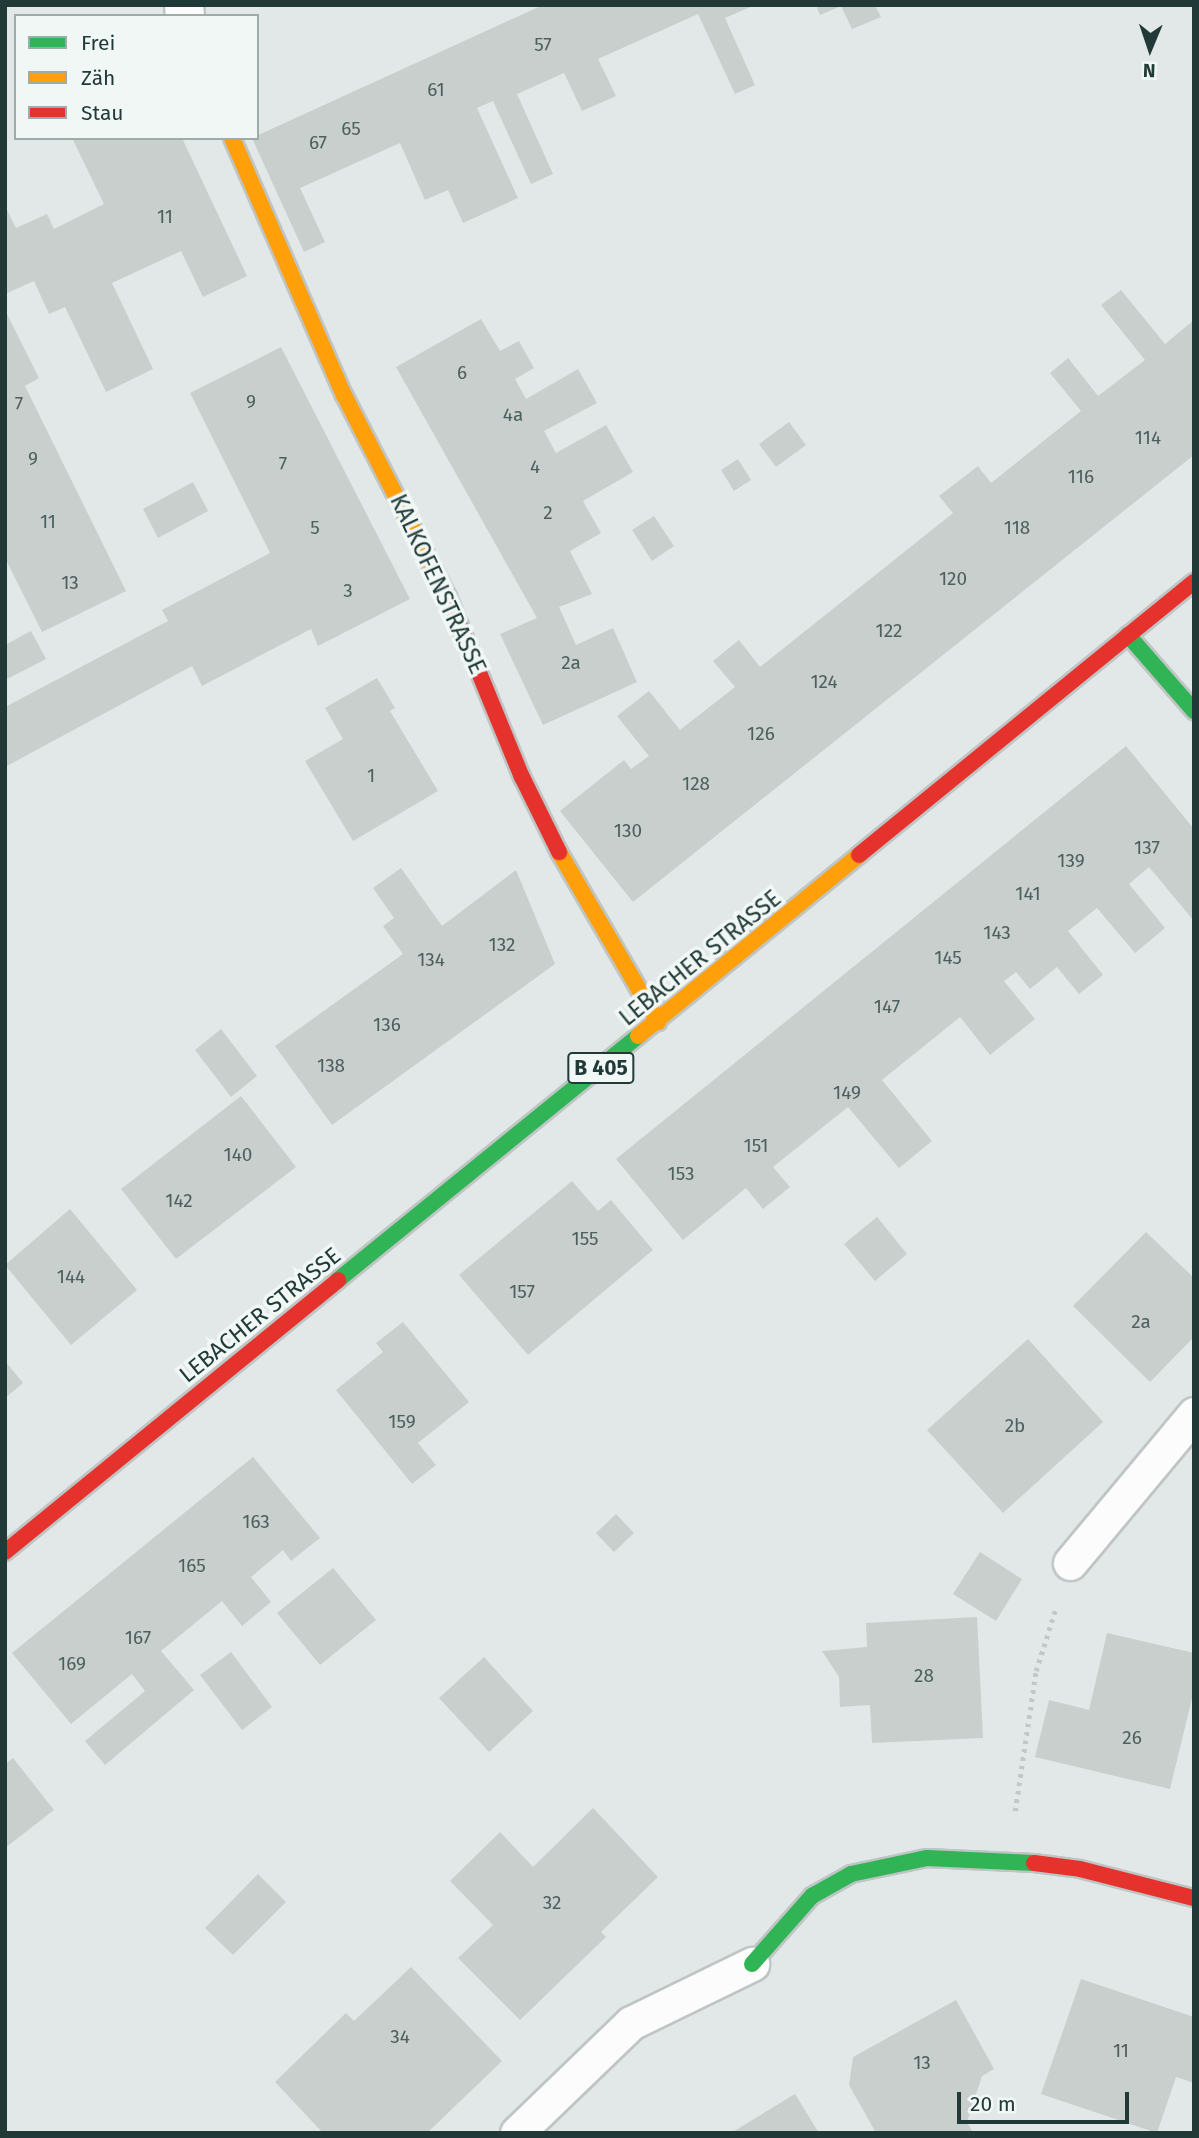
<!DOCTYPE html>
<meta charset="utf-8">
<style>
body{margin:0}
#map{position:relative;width:1199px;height:2138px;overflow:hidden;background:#e2e8e7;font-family:"Fira Sans",sans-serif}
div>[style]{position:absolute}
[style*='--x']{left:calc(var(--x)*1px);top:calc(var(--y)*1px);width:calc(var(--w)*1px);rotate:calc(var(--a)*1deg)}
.building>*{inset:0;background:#c9cfcd}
.path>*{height:4.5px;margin-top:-2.25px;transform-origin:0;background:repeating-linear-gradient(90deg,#c0c8c8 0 3.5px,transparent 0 8.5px)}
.roads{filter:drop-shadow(2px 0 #bfc5c4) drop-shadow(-2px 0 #bfc5c4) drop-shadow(0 2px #bfc5c4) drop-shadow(0 -2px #bfc5c4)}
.lane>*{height:33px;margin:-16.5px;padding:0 16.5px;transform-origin:16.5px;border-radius:16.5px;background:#fbfcfb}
.street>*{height:38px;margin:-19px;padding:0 19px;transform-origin:19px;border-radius:19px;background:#fbfcfb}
.fast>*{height:16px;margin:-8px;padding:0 8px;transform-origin:8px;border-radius:8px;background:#30b455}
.slow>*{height:16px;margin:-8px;padding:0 8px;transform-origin:8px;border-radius:8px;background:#ff9f0a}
.jam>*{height:16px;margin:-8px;padding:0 8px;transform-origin:8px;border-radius:8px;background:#e5322d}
span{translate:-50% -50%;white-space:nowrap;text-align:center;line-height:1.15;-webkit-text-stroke:7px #f0f7f5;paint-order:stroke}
.number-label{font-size:19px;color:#4c605e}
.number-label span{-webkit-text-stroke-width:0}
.shield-label span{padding:2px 5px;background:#f0f7f5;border:2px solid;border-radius:5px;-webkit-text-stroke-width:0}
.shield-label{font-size:21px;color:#213a38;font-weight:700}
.street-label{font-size:23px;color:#213a38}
.frame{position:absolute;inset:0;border:7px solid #213a38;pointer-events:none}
.legend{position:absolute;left:14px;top:14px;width:245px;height:126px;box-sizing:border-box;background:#f0f7f5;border:2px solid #9daba9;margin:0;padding:9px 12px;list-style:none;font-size:21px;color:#213a38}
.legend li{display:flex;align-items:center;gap:14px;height:35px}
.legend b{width:35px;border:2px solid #9daba9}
.north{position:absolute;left:1115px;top:14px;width:70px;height:70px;-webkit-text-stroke:5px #f0f7f5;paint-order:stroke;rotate:182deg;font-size:19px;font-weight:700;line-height:28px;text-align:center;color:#213a38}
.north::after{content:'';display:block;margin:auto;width:24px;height:32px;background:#213a38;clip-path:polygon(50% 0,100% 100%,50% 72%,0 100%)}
.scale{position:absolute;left:957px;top:2092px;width:172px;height:32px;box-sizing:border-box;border:4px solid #213a38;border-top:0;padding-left:9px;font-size:21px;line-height:24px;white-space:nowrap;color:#213a38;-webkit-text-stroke:5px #f0f7f5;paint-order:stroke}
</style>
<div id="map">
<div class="building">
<div style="clip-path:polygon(543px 5px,755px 5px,725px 18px,755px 85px,735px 94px,698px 14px,598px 59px,616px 96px,582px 111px,564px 73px,517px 94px,553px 174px,531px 184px,493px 101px,477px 108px,518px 198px,463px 223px,448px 190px,425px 200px,400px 143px,300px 188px,325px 242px,304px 252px,252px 138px)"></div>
<div style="clip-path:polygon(816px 5px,875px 5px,881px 17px,852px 29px,841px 6px,820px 15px)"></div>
<div style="clip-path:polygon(72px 138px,182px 138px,247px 276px,203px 297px,181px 251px,112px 283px,153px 369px,106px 392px,65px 307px,49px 314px,34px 281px,5px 294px,5px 206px,16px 228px,47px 214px,54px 229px,104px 204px)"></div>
<div style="clip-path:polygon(1121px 290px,1165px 344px,1194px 320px,1194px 455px,633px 902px,560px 811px,624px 760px,631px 769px,649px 756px,617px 716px,649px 691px,680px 730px,735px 687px,713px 661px,739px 640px,760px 667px,953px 513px,939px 496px,978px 466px,991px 483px,1081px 411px,1050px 373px,1068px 358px,1098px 396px,1145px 360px,1101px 305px)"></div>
<div style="clip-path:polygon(5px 310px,39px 378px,25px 386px,126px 591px,42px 632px,5px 558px)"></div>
<div style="clip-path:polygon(481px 319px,500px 351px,519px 341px,534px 368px,515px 379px,526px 399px,578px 369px,597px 403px,544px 431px,556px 453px,606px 425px,633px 472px,583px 501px,601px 533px,570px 551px,592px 594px,559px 607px,576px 645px,613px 628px,637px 682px,543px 725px,500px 634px,537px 618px,396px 367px)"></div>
<div style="clip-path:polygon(281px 347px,410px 599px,318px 646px,311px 629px,202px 686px,192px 666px,5px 767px,5px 707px,168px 621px,162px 610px,270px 553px,190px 393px)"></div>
<div style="clip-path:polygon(789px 422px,806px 445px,776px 467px,759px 444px)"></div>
<div style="clip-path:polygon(738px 459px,751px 480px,734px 491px,721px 470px)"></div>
<div style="clip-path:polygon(193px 482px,208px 511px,158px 538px,143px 509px)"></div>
<div style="clip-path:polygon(654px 516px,674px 546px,652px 561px,632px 530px)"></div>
<div style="clip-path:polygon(31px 631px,46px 659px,5px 680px,5px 645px)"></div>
<div style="clip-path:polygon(377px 678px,395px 708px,390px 711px,438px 791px,353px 841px,305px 761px,343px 739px,325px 708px)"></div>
<div style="clip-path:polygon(1126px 746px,1194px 829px,1194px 921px,1149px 867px,1129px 884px,1165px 928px,1135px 953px,1097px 908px,1068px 931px,1103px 975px,1079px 994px,1057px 967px,1030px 989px,1016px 972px,1004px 981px,1035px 1019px,990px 1055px,960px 1017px,882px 1080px,932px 1141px,899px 1168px,848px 1107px,773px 1167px,790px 1187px,763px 1209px,746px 1188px,683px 1240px,616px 1159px)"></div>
<div style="clip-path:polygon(401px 868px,442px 926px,516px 870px,555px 964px,332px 1125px,275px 1046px,403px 954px,383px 926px,394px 918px,373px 888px)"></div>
<div style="clip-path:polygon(221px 1029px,257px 1076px,231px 1097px,195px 1050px)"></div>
<div style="clip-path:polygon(241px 1096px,296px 1167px,176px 1259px,121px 1189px)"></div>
<div style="clip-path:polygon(572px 1181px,598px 1211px,611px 1200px,653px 1250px,528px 1355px,459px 1275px)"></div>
<div style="clip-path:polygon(70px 1209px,137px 1290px,71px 1345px,5px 1265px)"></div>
<div style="clip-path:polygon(877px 1217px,907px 1254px,875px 1281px,844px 1244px)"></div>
<div style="clip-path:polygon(1146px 1232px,1194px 1278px,1194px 1337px,1150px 1382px,1073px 1306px)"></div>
<div style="clip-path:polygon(403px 1322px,469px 1402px,418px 1443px,436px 1465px,412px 1484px,336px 1390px,383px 1352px,376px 1343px)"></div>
<div style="clip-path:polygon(1028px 1339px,1103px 1422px,1003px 1513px,927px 1430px)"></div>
<div style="clip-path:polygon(5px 1361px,23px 1383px,5px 1398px)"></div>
<div style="clip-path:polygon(253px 1457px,320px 1538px,291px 1561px,283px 1550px,251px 1577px,271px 1602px,242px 1626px,222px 1601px,161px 1651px,194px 1690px,105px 1765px,85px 1741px,145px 1691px,132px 1674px,71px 1724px,12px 1653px)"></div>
<div style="clip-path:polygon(616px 1514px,634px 1533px,614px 1552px,596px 1533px)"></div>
<div style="clip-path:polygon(980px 1552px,1022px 1579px,996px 1621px,953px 1594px)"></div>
<div style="clip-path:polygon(333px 1568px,376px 1620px,320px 1665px,277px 1613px)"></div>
<div style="clip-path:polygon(977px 1617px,983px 1738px,872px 1743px,870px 1705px,840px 1707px,839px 1677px,822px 1651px,867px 1647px,866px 1623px)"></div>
<div style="clip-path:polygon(1107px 1633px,1194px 1653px,1194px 1690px,1170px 1789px,1035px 1757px,1049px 1700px,1089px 1710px)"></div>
<div style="clip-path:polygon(231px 1652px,272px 1707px,242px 1730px,200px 1675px)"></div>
<div style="clip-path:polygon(484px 1657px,533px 1711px,489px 1752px,439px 1698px)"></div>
<div style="clip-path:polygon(13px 1758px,54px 1810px,5px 1848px,5px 1764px)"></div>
<div style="clip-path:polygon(593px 1808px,658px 1877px,601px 1932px,606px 1937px,520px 2020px,458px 1958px,493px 1925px,450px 1881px,500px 1832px,533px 1867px)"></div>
<div style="clip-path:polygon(258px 1874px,286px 1902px,233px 1955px,205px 1928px)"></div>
<div style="clip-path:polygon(411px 1967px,502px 2061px,427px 2133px,323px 2133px,275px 2082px,346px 2013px,354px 2021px)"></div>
<div style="clip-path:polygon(1081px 1979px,1194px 2017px,1194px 2083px,1176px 2077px,1157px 2133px,1041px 2094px)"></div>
<div style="clip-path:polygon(956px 2000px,994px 2069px,982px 2076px,967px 2122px,973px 2133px,876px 2133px,849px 2085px,853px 2057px)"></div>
<div style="clip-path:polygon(795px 2094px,819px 2133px,731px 2133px)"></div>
</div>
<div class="path">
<div style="--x:1015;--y:1811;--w:142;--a:-81.5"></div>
<div style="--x:1036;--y:1671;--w:67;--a:-72.6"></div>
</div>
<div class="roads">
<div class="lane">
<div style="--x:1070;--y:1563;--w:194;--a:-50.2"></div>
<div style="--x:517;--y:2133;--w:158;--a:-44"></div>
<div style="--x:631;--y:2023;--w:135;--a:-26"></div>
</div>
<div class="street">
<div style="--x:184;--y:5;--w:11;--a:85"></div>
</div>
<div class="fast">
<div style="--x:1128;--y:635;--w:101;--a:49"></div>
<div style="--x:338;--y:1280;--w:387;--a:-39.1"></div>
<div style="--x:752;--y:1964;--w:91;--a:-48.6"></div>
<div style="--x:812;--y:1896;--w:45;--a:-29.4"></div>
<div style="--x:851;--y:1874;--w:78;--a:-11.9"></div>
<div style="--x:927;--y:1858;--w:107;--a:2.7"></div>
</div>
<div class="slow">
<div style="--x:232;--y:138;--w:280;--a:66.5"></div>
<div style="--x:344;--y:395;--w:227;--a:62.8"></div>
<div style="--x:559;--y:852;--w:197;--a:59.8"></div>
<div style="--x:638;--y:1036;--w:286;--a:-39.3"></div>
</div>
<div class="jam">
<div style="--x:448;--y:597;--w:195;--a:67.7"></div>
<div style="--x:522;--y:777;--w:84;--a:63.7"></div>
<div style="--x:859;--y:855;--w:432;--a:-39.2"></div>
<div style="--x:5;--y:1552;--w:430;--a:-39.2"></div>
<div style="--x:1034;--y:1863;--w:46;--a:7.4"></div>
<div style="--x:1080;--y:1869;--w:118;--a:14.3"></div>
</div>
</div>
<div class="number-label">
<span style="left:543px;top:45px">57</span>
<span style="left:436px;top:90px">61</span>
<span style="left:351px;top:129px">65</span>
<span style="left:318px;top:143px">67</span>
<span style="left:165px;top:217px">11</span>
<span style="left:462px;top:373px">6</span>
<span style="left:251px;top:402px">9</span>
<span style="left:19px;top:404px">7</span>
<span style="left:513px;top:415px">4a</span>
<span style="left:1148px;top:438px">114</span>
<span style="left:33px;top:459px">9</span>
<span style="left:283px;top:464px">7</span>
<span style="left:535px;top:467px">4</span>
<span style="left:1081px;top:477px">116</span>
<span style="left:548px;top:513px">2</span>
<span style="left:48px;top:522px">11</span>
<span style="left:315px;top:528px">5</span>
<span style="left:1017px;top:528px">118</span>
<span style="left:953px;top:579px">120</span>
<span style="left:70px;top:583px">13</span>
<span style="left:348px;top:591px">3</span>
<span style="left:889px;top:631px">122</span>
<span style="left:571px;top:663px">2a</span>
<span style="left:824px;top:682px">124</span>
<span style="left:761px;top:734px">126</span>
<span style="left:371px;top:776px">1</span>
<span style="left:696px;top:784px">128</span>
<span style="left:628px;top:831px">130</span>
<span style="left:1147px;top:848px">137</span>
<span style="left:1071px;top:861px">139</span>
<span style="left:1028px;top:894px">141</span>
<span style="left:997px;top:933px">143</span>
<span style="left:502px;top:945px">132</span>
<span style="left:948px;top:958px">145</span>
<span style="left:431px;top:960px">134</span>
<span style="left:887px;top:1007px">147</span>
<span style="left:387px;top:1025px">136</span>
<span style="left:331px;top:1066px">138</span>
<span style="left:847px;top:1093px">149</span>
<span style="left:756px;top:1146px">151</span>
<span style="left:238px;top:1155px">140</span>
<span style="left:681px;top:1174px">153</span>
<span style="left:179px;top:1201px">142</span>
<span style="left:585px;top:1239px">155</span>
<span style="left:71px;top:1277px">144</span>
<span style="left:522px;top:1292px">157</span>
<span style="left:1141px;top:1322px">2a</span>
<span style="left:402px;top:1422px">159</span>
<span style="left:1015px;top:1426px">2b</span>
<span style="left:256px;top:1522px">163</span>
<span style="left:192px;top:1566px">165</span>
<span style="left:138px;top:1638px">167</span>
<span style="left:72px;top:1664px">169</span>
<span style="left:924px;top:1676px">28</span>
<span style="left:1132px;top:1738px">26</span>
<span style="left:552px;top:1903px">32</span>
<span style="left:400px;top:2037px">34</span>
<span style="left:1121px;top:2051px">11</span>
<span style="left:922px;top:2063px">13</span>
</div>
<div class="shield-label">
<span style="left:601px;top:1068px">B 405</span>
</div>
<div class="street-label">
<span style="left:438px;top:584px;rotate:65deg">KALKOFENSTRASSE</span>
<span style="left:700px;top:958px;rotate:-39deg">LEBACHER STRASSE</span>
<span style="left:260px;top:1315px;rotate:-39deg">LEBACHER STRASSE</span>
</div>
<div class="frame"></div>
<ul class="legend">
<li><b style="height:9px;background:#30b455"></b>Frei</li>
<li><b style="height:9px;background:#ff9f0a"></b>Zäh</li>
<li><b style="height:9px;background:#e5322d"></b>Stau</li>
</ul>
<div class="north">N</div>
<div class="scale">20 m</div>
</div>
